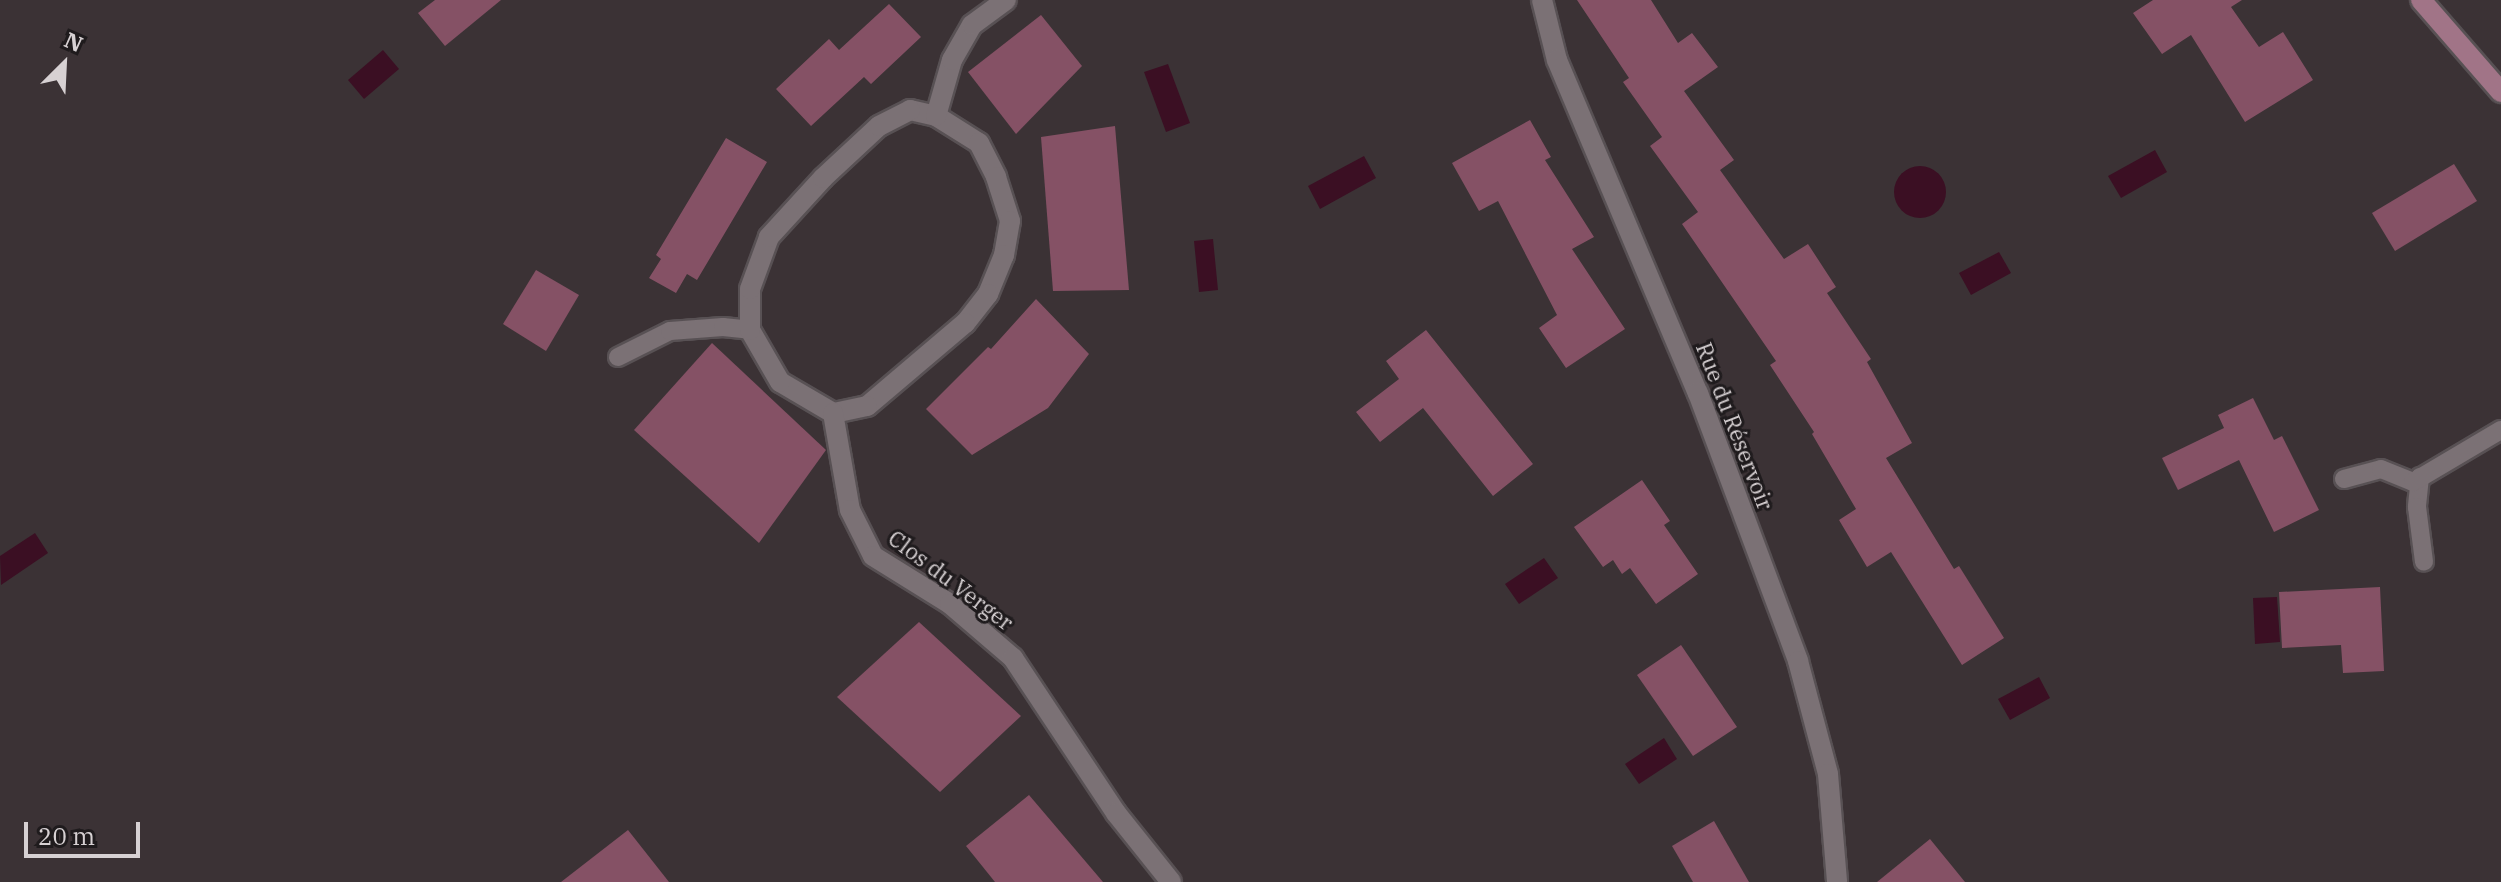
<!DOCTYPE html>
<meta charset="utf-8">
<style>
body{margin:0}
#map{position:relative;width:2501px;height:882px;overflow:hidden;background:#3b3235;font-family:"IBM Plex Serif",serif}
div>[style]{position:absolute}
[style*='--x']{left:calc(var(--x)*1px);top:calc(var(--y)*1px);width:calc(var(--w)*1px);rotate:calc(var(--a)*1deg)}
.water>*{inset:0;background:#3b0f23}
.round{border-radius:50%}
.building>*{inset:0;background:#855165}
.roads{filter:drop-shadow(2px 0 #585154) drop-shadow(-2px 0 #585154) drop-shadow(0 2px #585154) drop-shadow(0 -2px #585154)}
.lane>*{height:18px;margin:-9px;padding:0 9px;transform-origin:9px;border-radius:9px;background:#7b7175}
.street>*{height:20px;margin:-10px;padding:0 10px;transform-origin:10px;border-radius:10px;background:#7b7175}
.secondary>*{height:20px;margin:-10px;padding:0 10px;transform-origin:10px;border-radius:10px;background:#a17487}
span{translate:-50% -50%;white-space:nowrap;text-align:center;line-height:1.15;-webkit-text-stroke:6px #1f1b1d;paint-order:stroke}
.street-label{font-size:22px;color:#d7d1d3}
.north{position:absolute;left:24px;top:24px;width:80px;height:80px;-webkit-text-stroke:6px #1f1b1d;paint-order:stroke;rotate:24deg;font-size:22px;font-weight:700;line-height:32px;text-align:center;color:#d7d1d3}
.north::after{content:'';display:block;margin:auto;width:28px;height:36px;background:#d7d1d3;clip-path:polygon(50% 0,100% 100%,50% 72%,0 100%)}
.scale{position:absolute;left:24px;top:822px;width:116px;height:36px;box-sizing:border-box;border:4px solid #d7d1d3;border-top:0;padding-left:10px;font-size:24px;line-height:28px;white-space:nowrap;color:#d7d1d3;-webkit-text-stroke:6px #1f1b1d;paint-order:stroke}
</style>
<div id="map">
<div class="water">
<div style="clip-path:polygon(383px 50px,399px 69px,364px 99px,348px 80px)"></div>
<div style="clip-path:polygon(1168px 64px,1190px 123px,1166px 132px,1144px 72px)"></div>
<div style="clip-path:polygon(2155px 150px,2167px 172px,2121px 198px,2108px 176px)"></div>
<div style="clip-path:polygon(1364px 156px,1376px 178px,1320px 209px,1308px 186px)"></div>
<div class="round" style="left:1894px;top:166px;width:52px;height:52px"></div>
<div style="clip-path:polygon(1213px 239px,1218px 290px,1199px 292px,1194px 241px)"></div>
<div style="clip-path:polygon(1999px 252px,2011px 273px,1971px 295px,1959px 273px)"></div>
<div style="clip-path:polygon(35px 533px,48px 553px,1px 585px,0 556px)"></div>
<div style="clip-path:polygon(1544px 558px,1558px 578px,1519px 604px,1505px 584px)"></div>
<div style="clip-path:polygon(2277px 597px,2280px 642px,2255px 644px,2253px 598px)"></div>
<div style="clip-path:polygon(2039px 677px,2050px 698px,2010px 720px,1998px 699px)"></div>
<div style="clip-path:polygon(1664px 738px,1677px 759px,1639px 784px,1625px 764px)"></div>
</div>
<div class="building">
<div style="clip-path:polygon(435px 0,501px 0,445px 46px,418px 13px)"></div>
<div style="clip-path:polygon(1577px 0,1651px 0,1678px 43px,1692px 33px,1718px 67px,1684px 91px,1734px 160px,1720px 170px,1784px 259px,1808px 244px,1836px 287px,1827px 293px,1871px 359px,1867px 362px,1912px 443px,1886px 458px,1954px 569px,1959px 566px,2004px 638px,1962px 665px,1891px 552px,1867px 567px,1839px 520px,1856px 509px,1812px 434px,1814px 432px,1770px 365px,1776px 361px,1682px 224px,1698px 212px,1650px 146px,1662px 137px,1623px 82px,1629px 78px)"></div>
<div style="clip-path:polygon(2153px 0,2242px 0,2231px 7px,2259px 47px,2283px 32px,2313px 80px,2245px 122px,2191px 35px,2162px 54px,2133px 13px)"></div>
<div style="clip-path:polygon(889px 4px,921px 37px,871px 84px,864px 77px,811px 126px,776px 89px,829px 39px,839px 50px)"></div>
<div style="clip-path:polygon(1041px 15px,1082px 66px,1016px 134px,968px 72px)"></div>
<div style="clip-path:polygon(1530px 120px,1551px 157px,1545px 160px,1594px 237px,1572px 249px,1625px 329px,1566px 368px,1539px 328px,1557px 315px,1498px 201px,1479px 211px,1452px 163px)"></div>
<div style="clip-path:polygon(1115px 126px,1129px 290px,1053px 291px,1041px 137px)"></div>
<div style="clip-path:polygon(726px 138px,767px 162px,697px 280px,687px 274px,676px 293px,649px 278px,661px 259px,656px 255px)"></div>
<div style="clip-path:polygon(2454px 164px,2477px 201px,2395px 251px,2372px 213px)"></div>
<div style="clip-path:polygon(536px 270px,579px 295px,546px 351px,503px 324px)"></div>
<div style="clip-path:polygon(1036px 299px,1089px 354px,1048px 408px,972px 455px,926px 409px,988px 347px,991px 349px)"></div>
<div style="clip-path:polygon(1426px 330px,1533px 464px,1493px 496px,1423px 408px,1380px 442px,1356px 412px,1399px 379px,1386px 361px)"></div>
<div style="clip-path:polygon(712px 343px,826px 450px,759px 543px,634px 430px)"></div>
<div style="clip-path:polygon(2253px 398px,2274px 440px,2282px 436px,2319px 510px,2274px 532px,2239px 460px,2178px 490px,2162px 458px,2224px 428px,2218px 415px)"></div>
<div style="clip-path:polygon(1642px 480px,1670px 521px,1664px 525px,1698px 574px,1656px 604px,1630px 568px,1622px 574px,1613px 560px,1603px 567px,1574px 527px)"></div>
<div style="clip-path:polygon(2380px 587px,2384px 671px,2343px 673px,2341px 645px,2282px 648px,2279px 592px)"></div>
<div style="clip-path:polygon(919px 622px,1021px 716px,940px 792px,837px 697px)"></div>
<div style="clip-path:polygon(1681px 645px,1737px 727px,1693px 756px,1637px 675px)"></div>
<div style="clip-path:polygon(1029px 795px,1103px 882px,995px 882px,966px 846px)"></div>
<div style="clip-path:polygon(1714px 821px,1749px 882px,1693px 882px,1672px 846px)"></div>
<div style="clip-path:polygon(628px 830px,669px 882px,561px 882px)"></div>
<div style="clip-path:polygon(1930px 839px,1965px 882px,1877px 882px)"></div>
</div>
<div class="roads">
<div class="lane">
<div style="--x:618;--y:357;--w:58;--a:-26.6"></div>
<div style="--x:670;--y:331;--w:53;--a:-4.3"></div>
<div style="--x:723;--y:327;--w:27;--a:6"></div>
<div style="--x:2420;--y:477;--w:30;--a:96"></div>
<div style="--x:2417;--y:507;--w:55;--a:82.7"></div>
<div style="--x:2344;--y:479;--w:38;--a:-15"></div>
<div style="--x:2381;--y:469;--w:35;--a:22"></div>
<div style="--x:2413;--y:482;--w:102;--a:-30.6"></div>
</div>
<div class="street">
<div style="--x:1542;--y:0;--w:62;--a:76"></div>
<div style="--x:1557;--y:60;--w:362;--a:67.1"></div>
<div style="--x:1698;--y:393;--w:286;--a:69.5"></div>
<div style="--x:1798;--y:661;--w:117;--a:75.1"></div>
<div style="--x:1828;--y:774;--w:108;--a:85.2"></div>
<div style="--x:910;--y:110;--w:27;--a:13"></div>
<div style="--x:936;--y:116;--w:51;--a:32.1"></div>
<div style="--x:979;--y:143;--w:38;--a:63"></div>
<div style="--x:996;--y:177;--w:46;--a:72.3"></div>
<div style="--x:1010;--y:221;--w:35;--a:100"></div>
<div style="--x:1004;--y:255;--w:42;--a:112.3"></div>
<div style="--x:988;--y:294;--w:37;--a:128"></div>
<div style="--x:965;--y:323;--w:128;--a:139.7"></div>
<div style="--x:867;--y:406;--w:35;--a:168"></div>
<div style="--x:833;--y:413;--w:61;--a:-149.7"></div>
<div style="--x:780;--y:382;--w:60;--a:-120"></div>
<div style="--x:750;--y:330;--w:41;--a:-90"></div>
<div style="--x:750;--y:289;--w:55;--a:-69.9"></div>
<div style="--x:769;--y:237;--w:80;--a:-47.5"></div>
<div style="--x:823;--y:178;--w:76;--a:-42.9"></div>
<div style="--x:879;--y:126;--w:35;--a:-27"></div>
<div style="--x:936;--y:116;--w:58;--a:-74.1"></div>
<div style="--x:952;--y:60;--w:40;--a:-60.3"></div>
<div style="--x:972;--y:25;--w:42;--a:-36.3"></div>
<div style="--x:833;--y:413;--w:98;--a:80.1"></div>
<div style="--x:850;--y:510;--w:51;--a:63.4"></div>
<div style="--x:873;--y:556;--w:91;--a:31.9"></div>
<div style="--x:950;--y:604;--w:83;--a:40.6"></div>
<div style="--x:1013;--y:658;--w:186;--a:56.4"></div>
<div style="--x:1116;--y:813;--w:88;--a:51.4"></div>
</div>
<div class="secondary">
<div style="--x:2421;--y:0;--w:122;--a:49"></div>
</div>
</div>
<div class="street-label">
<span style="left:1735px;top:426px;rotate:69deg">Rue du Réservoir</span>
<span style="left:951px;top:580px;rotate:37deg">Clos du Verger</span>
</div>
<div class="north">N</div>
<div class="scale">20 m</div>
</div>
